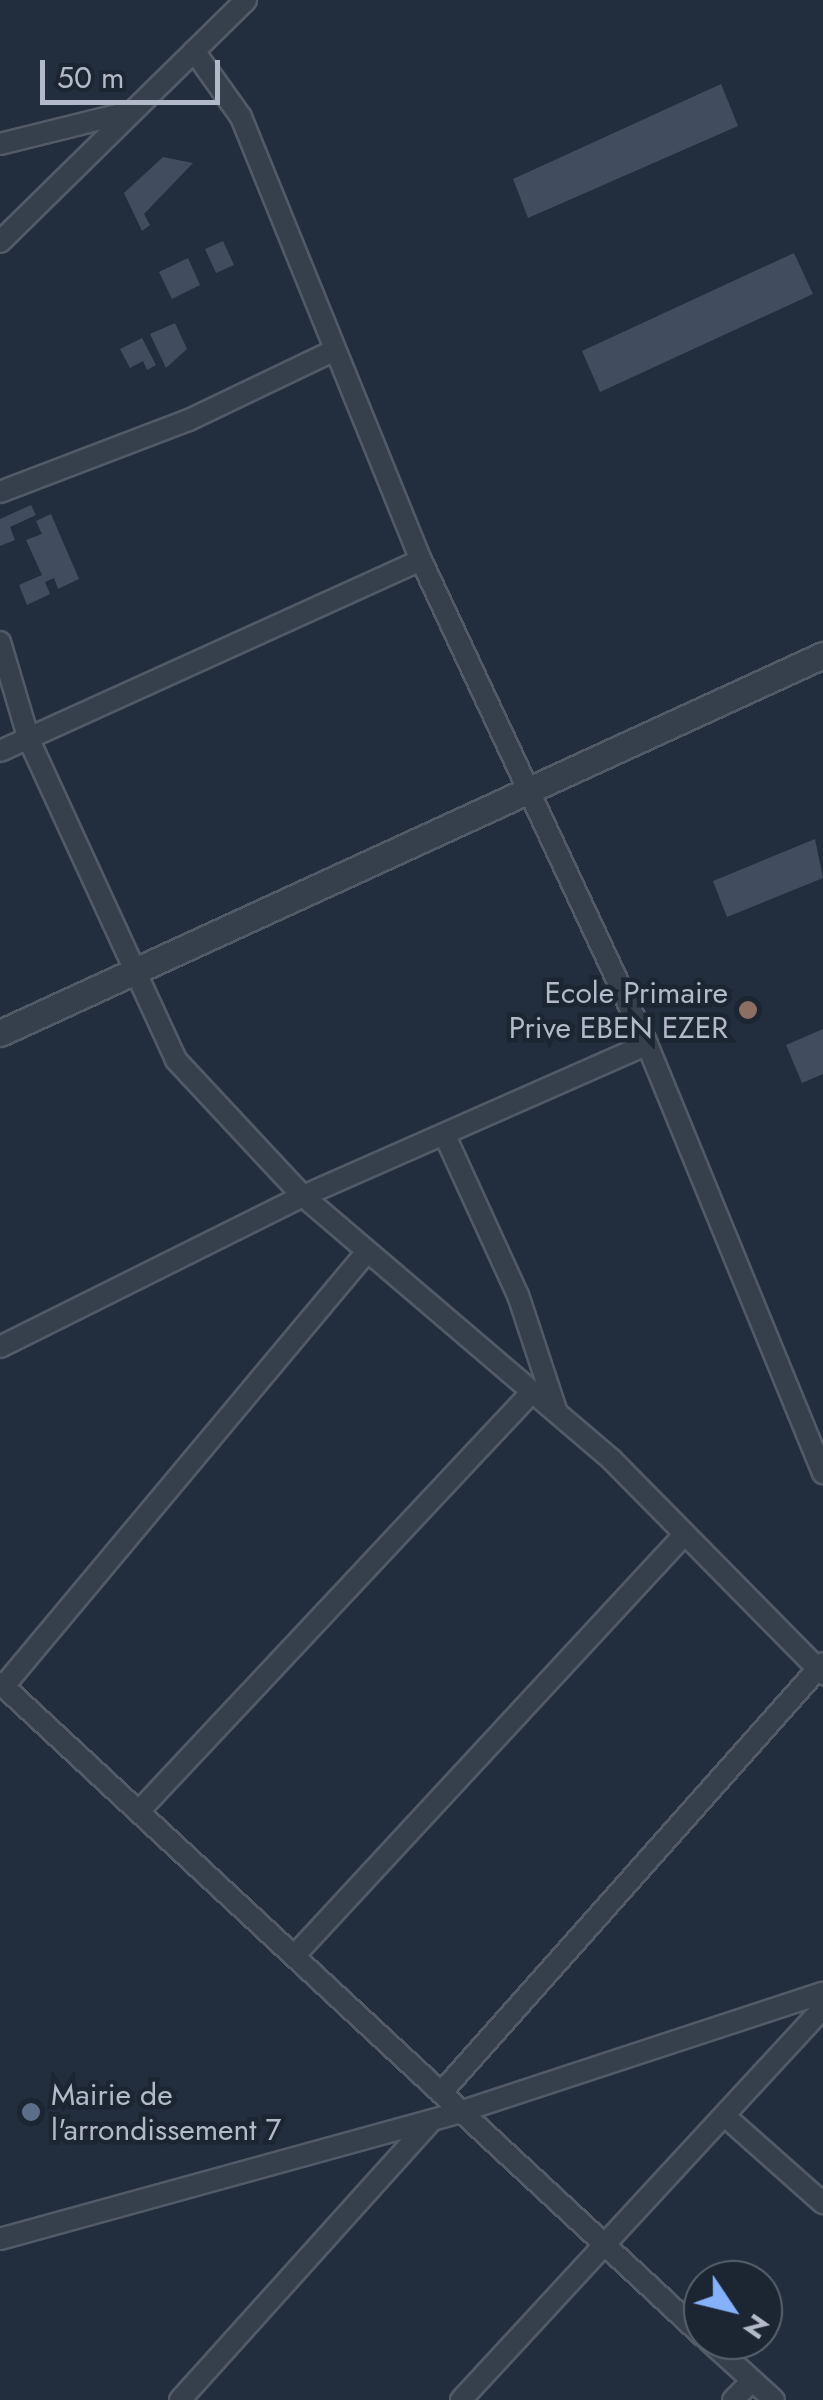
<!DOCTYPE html>
<style>
body{margin:0}
#map{position:relative;width:823px;height:2400px;overflow:hidden;background:#222e3d;font-family:Jost,sans-serif}
div>[style]{position:absolute}
[style*='--x']{left:calc(var(--x)*1px);top:calc(var(--y)*1px);width:calc(var(--w)*1px);rotate:calc(var(--a)*1deg)}
.building>*{inset:0;background:#414d5f}
.roads{filter:drop-shadow(2px 0 #525a68) drop-shadow(-2px 0 #525a68) drop-shadow(0 2px #525a68) drop-shadow(0 -2px #525a68)}
.minor>*{height:20px;margin:-10px;padding:0 10px;transform-origin:10px;border-radius:10px;background:#36404d}
.tertiary>*{height:25px;margin:-12.5px;padding:0 12.5px;transform-origin:12.5px;border-radius:12.5px;background:#36404d}
.dots>*{width:28px;height:28px;translate:-50% -50%;box-sizing:border-box;border:5px solid #1c2532;border-radius:50%}
span{translate:-50% -50%;white-space:nowrap;text-align:center;line-height:1.15;-webkit-text-stroke:9px #1c2532;paint-order:stroke}
.poi-label{font-size:30px;color:#b2bac9}
.right{translate:-100% -50%;text-align:right}
.left{translate:0 -50%;text-align:left}
.north{position:absolute;left:683px;top:2260px;width:100px;height:100px;box-sizing:border-box;background:#1c2532;border:2px solid #58616e;border-radius:50%;rotate:125deg;font-size:28px;font-weight:700;line-height:40px;text-align:center;color:#b2bac9}
.north::after{content:'';display:block;margin:auto;width:35px;height:45px;background:#85b1fb;clip-path:polygon(50% 0,100% 100%,50% 72%,0 100%)}
.scale{position:absolute;left:40px;top:60px;width:180px;height:45px;box-sizing:border-box;border:5px solid #b2bac9;border-top:0;padding-left:12px;font-size:30px;line-height:35px;white-space:nowrap;color:#b2bac9;-webkit-text-stroke:8px #1c2532;paint-order:stroke}
</style>
<div id="map">
<div class="building">
<div style="clip-path:polygon(721px 84px,738px 126px,528px 218px,513px 179px)"></div>
<div style="clip-path:polygon(163px 157px,193px 163px,144px 214px,150px 225px,142px 231px,124px 193px)"></div>
<div style="clip-path:polygon(223px 241px,234px 265px,216px 273px,205px 249px)"></div>
<div style="clip-path:polygon(794px 253px,813px 294px,600px 392px,582px 351px)"></div>
<div style="clip-path:polygon(188px 258px,200px 285px,172px 299px,159px 272px)"></div>
<div style="clip-path:polygon(175px 323px,187px 349px,166px 368px,150px 334px)"></div>
<div style="clip-path:polygon(142px 338px,156px 365px,147px 370px,143px 361px,130px 368px,120px 349px)"></div>
<div style="clip-path:polygon(31px 505px,36px 515px,10px 527px,15px 540px,0 546px,0 519px)"></div>
<div style="clip-path:polygon(51px 514px,79px 579px,58px 589px,54px 578px,45px 582px,50px 594px,27px 605px,19px 585px,42px 575px,26px 540px,42px 534px,36px 521px)"></div>
<div style="clip-path:polygon(815px 839px,823px 878px,727px 917px,713px 881px)"></div>
<div style="clip-path:polygon(823px 1029px,823px 1074px,802px 1083px,786px 1045px)"></div>
</div>
<div class="roads">
<div class="minor">
<div style="--x:194;--y:51;--w:81;--a:54.5"></div>
<div style="--x:241;--y:117;--w:478;--a:67.9"></div>
<div style="--x:421;--y:560;--w:534;--a:64.97"></div>
<div style="--x:647;--y:1044;--w:464;--a:67.7"></div>
<div style="--x:0;--y:144;--w:133;--a:-13.9"></div>
<div style="--x:0;--y:242;--w:345;--a:-44.5"></div>
<div style="--x:0;--y:492;--w:202;--a:-20.9"></div>
<div style="--x:189;--y:420;--w:160;--a:-25.6"></div>
<div style="--x:0;--y:642;--w:102;--a:73.5"></div>
<div style="--x:29;--y:740;--w:352;--a:65.3"></div>
<div style="--x:176;--y:1060;--w:186;--a:47"></div>
<div style="--x:303;--y:1196;--w:406;--a:40.5"></div>
<div style="--x:612;--y:1460;--w:301;--a:45.4"></div>
<div style="--x:0;--y:751;--w:462;--a:-24.4"></div>
<div style="--x:446;--y:1138;--w:173;--a:65.4"></div>
<div style="--x:518;--y:1295;--w:124;--a:71.7"></div>
<div style="--x:0;--y:1347;--w:339;--a:-26.5"></div>
<div style="--x:303;--y:1196;--w:376;--a:-23.8"></div>
<div style="--x:0;--y:1683;--w:959;--a:42.89"></div>
<div style="--x:3;--y:1687;--w:564;--a:-50.1"></div>
<div style="--x:141;--y:1809;--w:569;--a:-46.85"></div>
<div style="--x:296;--y:1954;--w:571;--a:-47.2"></div>
<div style="--x:441;--y:2093;--w:575;--a:-48.38"></div>
<div style="--x:726;--y:2117;--w:130;--a:41.6"></div>
<div style="--x:0;--y:2239;--w:477;--a:-15.4"></div>
<div style="--x:460;--y:2112;--w:382;--a:-18.2"></div>
<div style="--x:708;--y:2340;--w:89;--a:42.3"></div>
<div style="--x:180;--y:2400;--w:375;--a:-48"></div>
<div style="--x:461;--y:2400;--w:534;--a:-47.28"></div>
<div style="--x:733;--y:2400;--w:27;--a:-45"></div>
</div>
<div class="tertiary">
<div style="--x:0;--y:1033;--w:906;--a:-24.67"></div>
</div>
</div>
<div class="dots">
<div style="left:748px;top:1010px;background:#8d6e63"></div>
<div style="left:31px;top:2112px;background:#5c6f8a"></div>
</div>
<div class="poi-label">
<span class="right" style="left:728px;top:1010px">Ecole Primaire<br>Prive EBEN EZER</span>
<span class="left" style="left:51px;top:2112px">Mairie de<br>l'arrondissement 7</span>
</div>
<div class="north">N</div>
<div class="scale">50 m</div>
</div>
